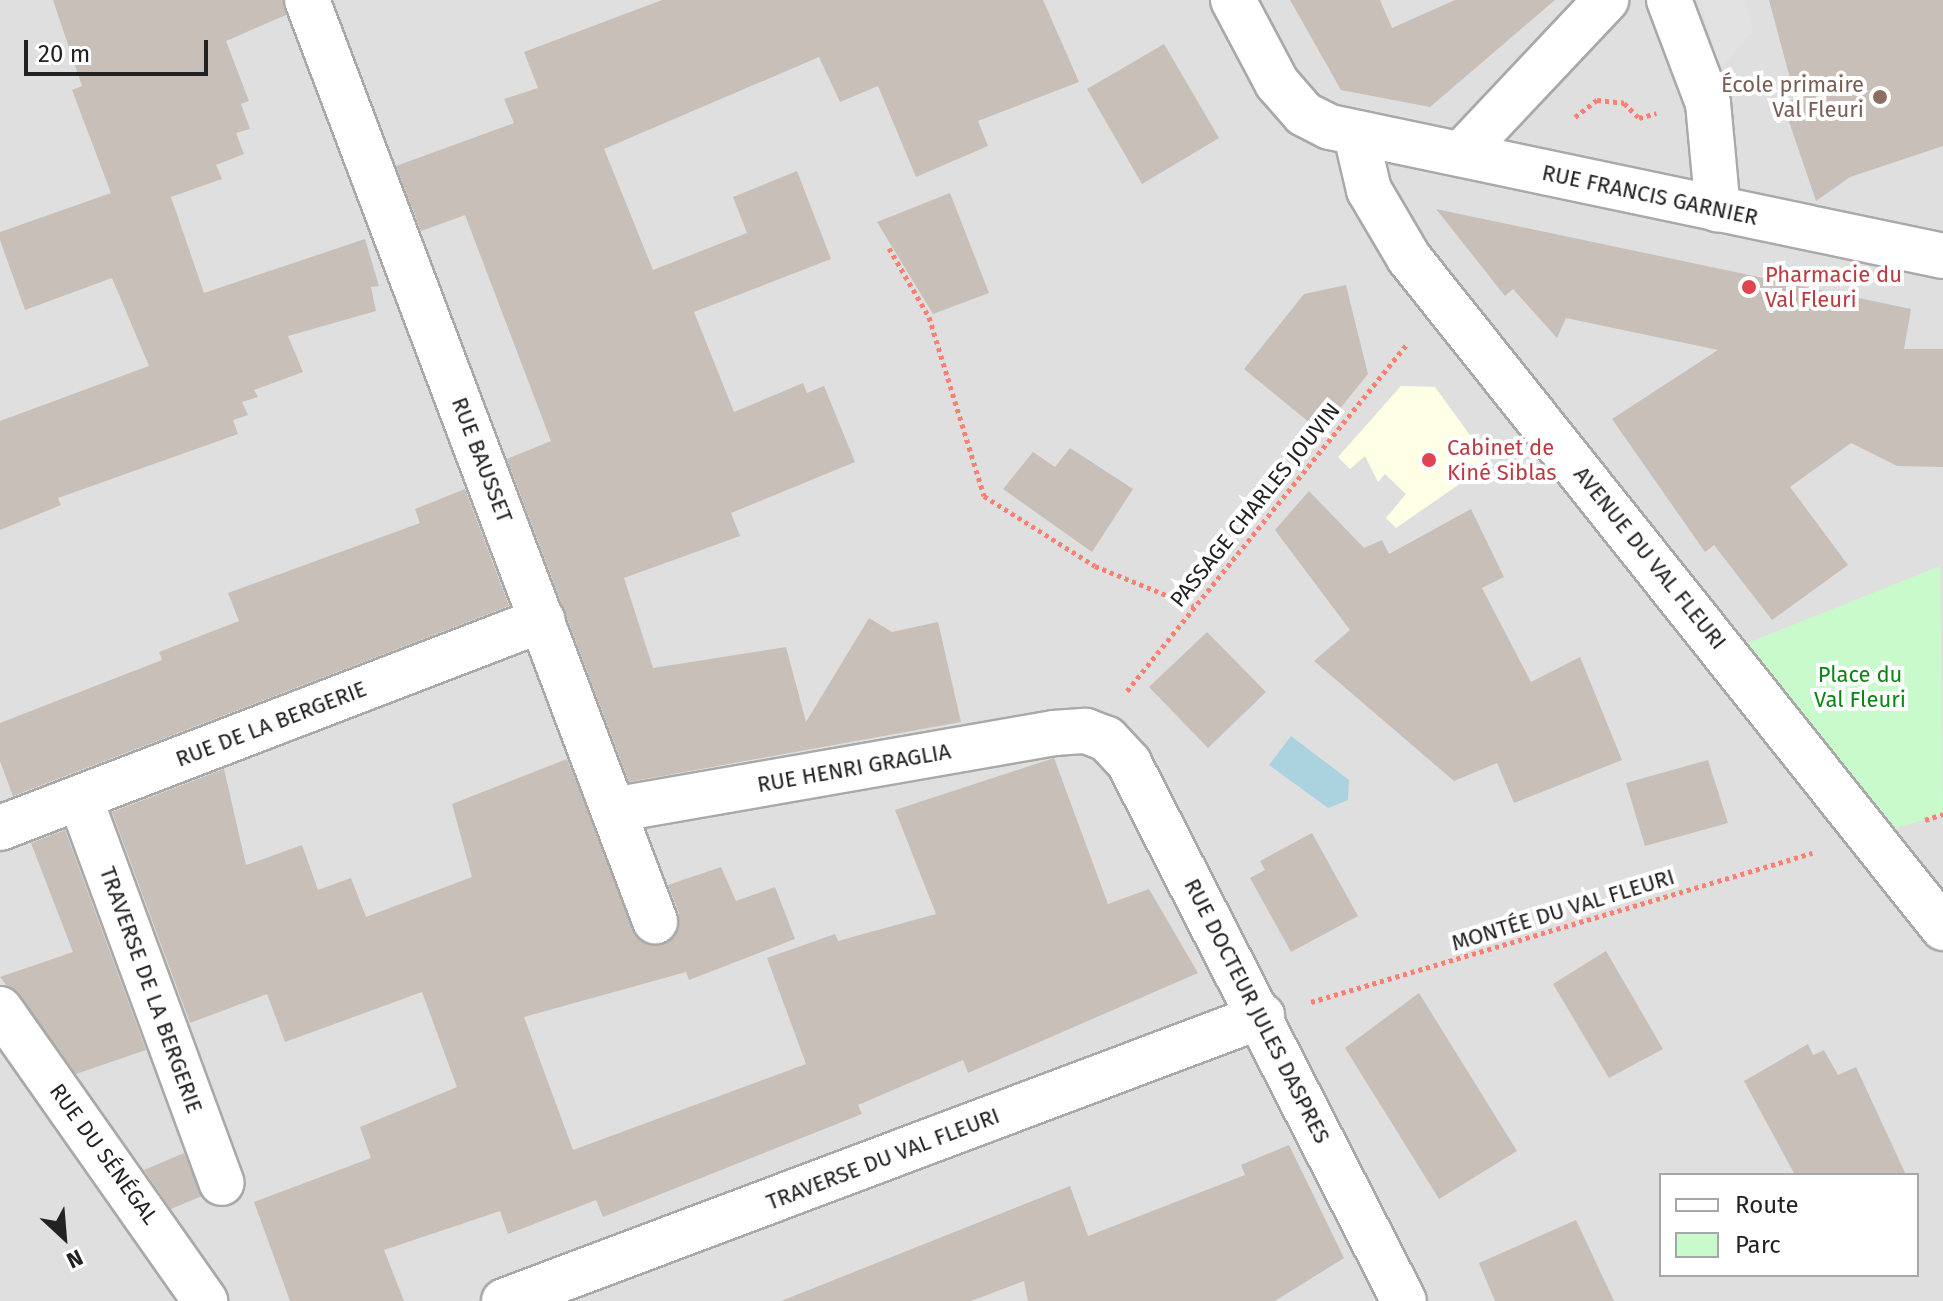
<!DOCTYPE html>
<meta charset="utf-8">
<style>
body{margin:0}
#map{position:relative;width:1943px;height:1301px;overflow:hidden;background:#f2efe9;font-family:"Fira Sans",sans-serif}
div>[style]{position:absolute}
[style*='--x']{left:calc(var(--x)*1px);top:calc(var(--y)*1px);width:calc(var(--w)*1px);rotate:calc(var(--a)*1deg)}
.residential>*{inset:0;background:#e0dfdf}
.education>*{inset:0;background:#ffffe5}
.park>*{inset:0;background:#c8facc}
.parking>*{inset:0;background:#e2e2e2}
.water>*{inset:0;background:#aad3df}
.building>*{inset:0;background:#c7bfb8}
.path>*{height:5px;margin-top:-2.5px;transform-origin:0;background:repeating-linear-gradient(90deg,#fa8072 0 4px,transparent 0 8px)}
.roads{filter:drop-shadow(2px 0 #a9a9a9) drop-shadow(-2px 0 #a9a9a9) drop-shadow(0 2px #a9a9a9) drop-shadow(0 -2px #a9a9a9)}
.minor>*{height:44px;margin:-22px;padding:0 22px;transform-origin:22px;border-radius:22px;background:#fff}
.dots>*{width:22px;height:22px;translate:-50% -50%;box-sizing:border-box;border:4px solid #fff;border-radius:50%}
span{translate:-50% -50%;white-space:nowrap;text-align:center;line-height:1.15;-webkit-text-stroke:8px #fff;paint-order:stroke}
.education-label{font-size:22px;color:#785e54}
.right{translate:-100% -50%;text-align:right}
.street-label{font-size:22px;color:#222}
.health-label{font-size:22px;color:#be3a42}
.left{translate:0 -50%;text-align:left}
.park-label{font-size:22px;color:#0c8416}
.legend{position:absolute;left:1659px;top:1173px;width:260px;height:104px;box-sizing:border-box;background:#fff;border:2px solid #a7a7a7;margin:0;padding:10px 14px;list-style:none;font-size:24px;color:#222}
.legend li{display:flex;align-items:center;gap:16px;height:40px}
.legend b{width:40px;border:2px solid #a7a7a7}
.north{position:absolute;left:24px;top:1197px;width:80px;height:80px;-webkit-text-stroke:6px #fff;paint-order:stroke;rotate:154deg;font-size:22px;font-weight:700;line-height:32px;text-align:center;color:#222}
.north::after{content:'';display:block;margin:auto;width:28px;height:36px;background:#222;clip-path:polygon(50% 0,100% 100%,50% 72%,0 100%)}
.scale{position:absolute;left:24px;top:40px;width:184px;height:36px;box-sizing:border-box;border:4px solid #222;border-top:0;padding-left:10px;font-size:24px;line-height:28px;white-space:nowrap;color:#222;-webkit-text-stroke:6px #fff;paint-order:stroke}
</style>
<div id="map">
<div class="residential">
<div style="clip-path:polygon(evenodd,0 0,1943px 0,1943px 1301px,0 1301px,0 0,1661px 1175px,1917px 1175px,1917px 1275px,1661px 1275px,1661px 1175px)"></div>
</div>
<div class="education">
<div style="clip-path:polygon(1401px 386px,1435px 387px,1490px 463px,1396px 528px,1386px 518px,1406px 494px,1385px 474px,1378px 482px,1365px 456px,1350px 469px,1338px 457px)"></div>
</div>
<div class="park">
<div style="clip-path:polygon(1940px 566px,1943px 814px,1873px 835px,1725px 652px)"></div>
</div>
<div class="parking">
<div style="clip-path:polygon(1700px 0,1745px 0,1753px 30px,1720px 69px)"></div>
</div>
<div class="water">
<div style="clip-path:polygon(1291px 736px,1349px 780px,1348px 800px,1328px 808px,1269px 765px)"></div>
</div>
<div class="building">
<div style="clip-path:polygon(53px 0,283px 0,286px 15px,226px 41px,249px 101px,241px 104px,250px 129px,236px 133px,244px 154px,216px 165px,222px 179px,171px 197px,204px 293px,365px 239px,379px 286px,371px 287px,376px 311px,288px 336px,303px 372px,254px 390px,258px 397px,242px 402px,248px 415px,233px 420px,238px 434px,58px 498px,61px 505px,0 530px,0 421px,149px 366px,112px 278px,25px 310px,0 240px,0 232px,111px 193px,72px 90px,82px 86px)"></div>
<div style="clip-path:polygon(662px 0,1043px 0,1079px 82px,978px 121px,988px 146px,916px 177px,878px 86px,840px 102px,819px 57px,604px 149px,653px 270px,747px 233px,733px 197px,797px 171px,831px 259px,694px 312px,734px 412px,803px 383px,807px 393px,824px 386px,855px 462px,731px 513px,740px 536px,624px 578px,653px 668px,786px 647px,806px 722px,869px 618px,892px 632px,938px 622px,961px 722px,629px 782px,507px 459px,551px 441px,465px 215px,421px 231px,396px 166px,514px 123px,504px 99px,538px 88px,524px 52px)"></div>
<div style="clip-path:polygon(1290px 0,1380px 0,1392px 28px,1455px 0,1555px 0,1430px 107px,1341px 90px)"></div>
<div style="clip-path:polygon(1769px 0,1943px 0,1943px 146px,1850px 177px,1816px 201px,1784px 107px,1795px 97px)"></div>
<div style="clip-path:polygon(1164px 44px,1219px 138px,1142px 184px,1087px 89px)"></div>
<div style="clip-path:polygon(950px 193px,989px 293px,933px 314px,877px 222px)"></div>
<div style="clip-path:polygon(1436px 209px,1911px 309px,1904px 349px,1943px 349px,1943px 467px,1897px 466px,1851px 443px,1790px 487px,1848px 565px,1772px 620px,1714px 545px,1705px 552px,1612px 419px,1718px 350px,1566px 318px,1557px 338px,1513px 289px,1505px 296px)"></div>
<div style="clip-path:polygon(1346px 285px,1368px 374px,1321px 432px,1244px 369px,1304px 294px)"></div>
<div style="clip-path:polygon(1070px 448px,1133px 489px,1092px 552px,1003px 489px,1033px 452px,1055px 467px)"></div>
<div style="clip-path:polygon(465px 489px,509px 606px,13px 796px,0 761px,0 723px,162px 660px,159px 652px,239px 621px,228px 593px,420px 523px,415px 509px)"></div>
<div style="clip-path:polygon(1309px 491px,1364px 548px,1382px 540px,1389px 554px,1471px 509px,1504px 577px,1482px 588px,1531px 682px,1580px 657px,1622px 760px,1514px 803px,1497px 763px,1454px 781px,1314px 661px,1350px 630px,1275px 530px)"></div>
<div style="clip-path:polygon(1207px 632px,1266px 692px,1208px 748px,1149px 687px)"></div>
<div style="clip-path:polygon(1054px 758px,1108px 904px,1149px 889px,1198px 973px,968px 1073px,963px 1060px,858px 1105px,862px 1114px,603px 1217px,596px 1200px,508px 1234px,500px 1211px,384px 1250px,404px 1301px,290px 1301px,254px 1202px,371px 1158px,360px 1127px,457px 1087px,422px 992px,285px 1042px,267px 994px,190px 1023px,112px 812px,224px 769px,246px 865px,302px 845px,318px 890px,351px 878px,366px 917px,472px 877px,452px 804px,567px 759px,640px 941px,663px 945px,675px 936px,679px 913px,668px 885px,721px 867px,736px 901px,775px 887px,795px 939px,689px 980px,686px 972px,524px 1017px,573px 1150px,806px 1064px,767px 958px,835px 934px,838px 941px,936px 914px,895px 810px)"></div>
<div style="clip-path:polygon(1708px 760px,1728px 823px,1645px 846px,1626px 783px)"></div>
<div style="clip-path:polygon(65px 830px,146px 1050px,76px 1074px,0 977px,73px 952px,31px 843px)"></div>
<div style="clip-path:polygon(1312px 833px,1358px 916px,1291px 952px,1250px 878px,1265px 870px,1260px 861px)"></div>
<div style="clip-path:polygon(1606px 951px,1663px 1049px,1609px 1078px,1553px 984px)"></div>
<div style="clip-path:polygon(1419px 993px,1517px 1151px,1439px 1199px,1345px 1048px)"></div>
<div style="clip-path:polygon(1808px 1044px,1813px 1055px,1824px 1050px,1838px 1075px,1856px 1067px,1906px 1175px,1795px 1175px,1744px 1081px)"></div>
<div style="clip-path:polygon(1289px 1145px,1344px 1258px,1275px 1301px,1028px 1301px,1024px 1281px,971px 1301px,781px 1301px,1070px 1186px,1088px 1236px,1245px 1175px,1241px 1165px)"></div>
<div style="clip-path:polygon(184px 1153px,202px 1196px,171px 1209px,144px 1170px)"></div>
<div style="clip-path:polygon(1576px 1220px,1614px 1301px,1495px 1301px,1479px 1263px)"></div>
</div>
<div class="path">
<div style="--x:1575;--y:117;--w:28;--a:-38"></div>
<div style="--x:1597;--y:100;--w:27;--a:6"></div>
<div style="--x:1624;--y:103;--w:21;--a:45"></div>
<div style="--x:1639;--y:118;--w:18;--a:-16"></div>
<div style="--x:889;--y:248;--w:80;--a:59.9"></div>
<div style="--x:929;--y:317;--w:187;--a:72.9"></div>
<div style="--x:984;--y:496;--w:131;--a:32.2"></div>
<div style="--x:1095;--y:566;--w:106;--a:22.2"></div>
<div style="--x:1127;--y:691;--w:446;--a:-51.1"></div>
<div style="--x:1925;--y:820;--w:19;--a:-18"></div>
<div style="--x:1311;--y:1002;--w:523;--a:-16.56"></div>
</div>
<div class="roads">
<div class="minor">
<div style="--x:307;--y:0;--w:985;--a:69.3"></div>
<div style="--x:1233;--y:0;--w:94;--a:62.1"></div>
<div style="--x:1277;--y:83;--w:41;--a:48.9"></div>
<div style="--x:1304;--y:114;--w:29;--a:27"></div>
<div style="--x:1330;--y:127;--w:626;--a:11.88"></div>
<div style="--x:1669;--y:0;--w:110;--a:69.3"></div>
<div style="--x:1708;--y:103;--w:107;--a:84.7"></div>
<div style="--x:1356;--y:135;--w:57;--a:76.7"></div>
<div style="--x:1369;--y:190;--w:79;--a:59.5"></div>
<div style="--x:1409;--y:258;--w:857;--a:51.44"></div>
<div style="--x:1461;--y:154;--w:212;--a:-46.7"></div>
<div style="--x:80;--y:798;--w:410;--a:69.8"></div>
<div style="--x:613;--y:810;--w:448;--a:-9.9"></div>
<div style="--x:1054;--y:733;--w:32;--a:-4"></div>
<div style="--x:1086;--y:731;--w:22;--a:21"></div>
<div style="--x:1107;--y:739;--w:33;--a:47"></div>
<div style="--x:1129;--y:763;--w:604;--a:62.93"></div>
<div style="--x:0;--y:828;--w:581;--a:-20.99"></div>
<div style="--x:0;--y:1009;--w:357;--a:54.9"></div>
<div style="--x:504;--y:1301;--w:810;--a:-20.61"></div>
</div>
</div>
<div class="dots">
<div style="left:1880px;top:97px;background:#8d6e63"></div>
<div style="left:1749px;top:287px;background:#e0444e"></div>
<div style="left:1429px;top:460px;background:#e0444e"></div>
</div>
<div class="education-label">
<span class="right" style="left:1864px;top:97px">École primaire<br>Val Fleuri</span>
</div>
<div class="street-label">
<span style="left:1650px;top:195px;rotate:12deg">RUE FRANCIS GARNIER</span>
<span style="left:482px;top:460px;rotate:69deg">RUE BAUSSET</span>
<span style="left:1255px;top:505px;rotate:-51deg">PASSAGE CHARLES JOUVIN</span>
<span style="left:1650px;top:558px;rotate:51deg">AVENUE DU VAL FLEURI</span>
<span style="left:271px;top:724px;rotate:-21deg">RUE DE LA BERGERIE</span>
<span style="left:854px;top:768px;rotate:-10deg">RUE HENRI GRAGLIA</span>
<span style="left:1563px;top:910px;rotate:-17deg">MONTÉE DU VAL FLEURI</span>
<span style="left:151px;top:990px;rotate:70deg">TRAVERSE DE LA BERGERIE</span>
<span style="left:1257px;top:1011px;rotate:63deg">RUE DOCTEUR JULES DASPRES</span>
<span style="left:104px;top:1154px;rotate:54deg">RUE DU SÉNÉGAL</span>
<span style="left:883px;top:1159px;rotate:-21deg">TRAVERSE DU VAL FLEURI</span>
</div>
<div class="health-label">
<span class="left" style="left:1765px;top:287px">Pharmacie du<br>Val Fleuri</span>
<span class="left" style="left:1447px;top:460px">Cabinet de<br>Kiné Siblas</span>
</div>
<div class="park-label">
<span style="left:1860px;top:687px">Place du<br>Val Fleuri</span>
</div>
<ul class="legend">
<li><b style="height:10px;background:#fff"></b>Route</li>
<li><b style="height:22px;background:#c8facc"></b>Parc</li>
</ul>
<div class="north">N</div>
<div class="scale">20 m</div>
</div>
